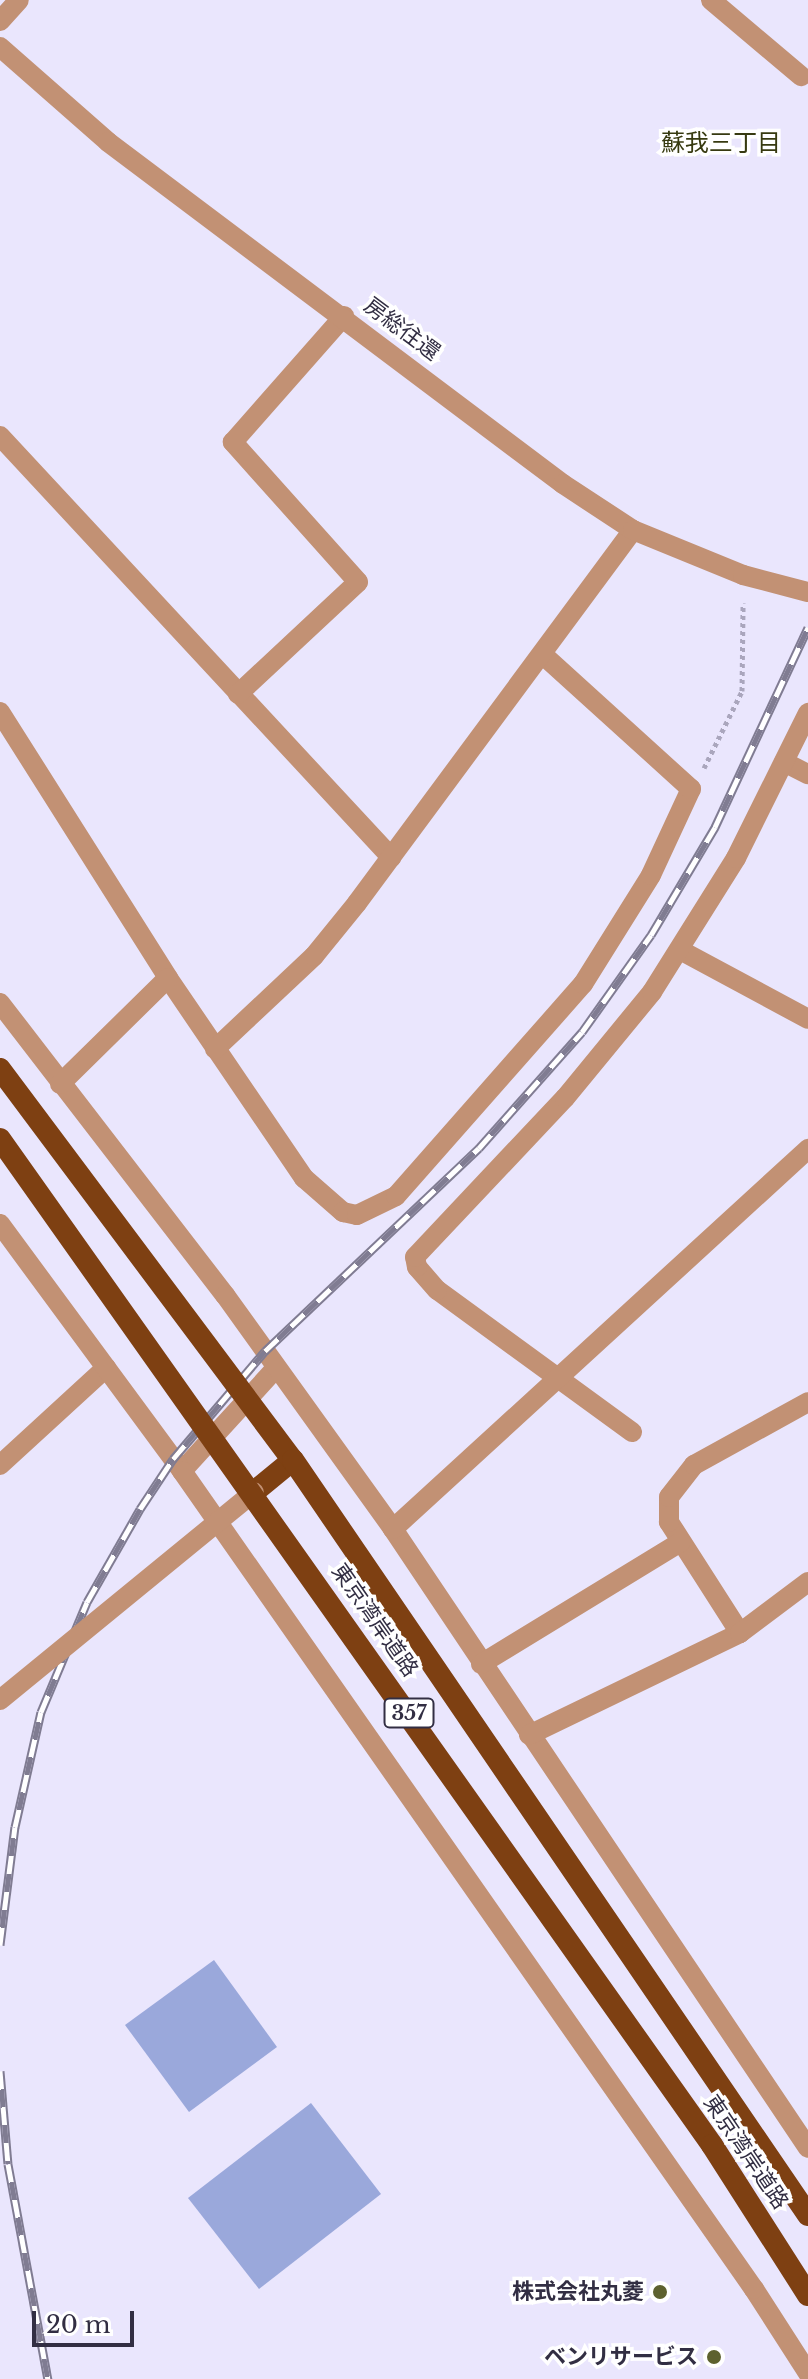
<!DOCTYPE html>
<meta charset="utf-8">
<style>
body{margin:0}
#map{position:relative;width:808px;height:2379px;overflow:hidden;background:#eae6fd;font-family:"Libre Baskerville","Noto Sans JP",serif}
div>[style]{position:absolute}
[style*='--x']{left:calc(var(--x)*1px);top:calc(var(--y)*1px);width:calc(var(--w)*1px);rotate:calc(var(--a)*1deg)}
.building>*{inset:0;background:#9aa8db}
.path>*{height:5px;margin-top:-2.5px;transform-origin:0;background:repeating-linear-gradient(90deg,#aaa6bd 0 4px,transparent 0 8px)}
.pedestrian>*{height:20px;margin:-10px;padding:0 10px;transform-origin:10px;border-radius:10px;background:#c29174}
.minor>*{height:20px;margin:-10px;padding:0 10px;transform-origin:10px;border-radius:10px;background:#c29174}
.tertiary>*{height:20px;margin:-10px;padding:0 10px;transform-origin:10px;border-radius:10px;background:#c29174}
.trunk>*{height:22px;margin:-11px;padding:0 11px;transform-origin:11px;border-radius:11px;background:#7e4012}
.rail>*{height:9px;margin-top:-4.5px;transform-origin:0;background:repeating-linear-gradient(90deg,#fff 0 18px,#807c92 0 36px);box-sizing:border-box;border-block:2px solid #807c92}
.tertiary-bridge>*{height:20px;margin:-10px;padding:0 10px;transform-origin:10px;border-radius:10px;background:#c29174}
.trunk-bridge>*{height:22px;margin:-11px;padding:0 11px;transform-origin:11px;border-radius:11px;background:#7e4012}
.dots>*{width:22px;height:22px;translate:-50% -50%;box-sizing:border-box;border:4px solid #fff;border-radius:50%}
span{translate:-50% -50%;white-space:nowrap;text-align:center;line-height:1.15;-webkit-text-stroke:7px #fff;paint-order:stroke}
.shield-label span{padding:2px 6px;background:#fff;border:2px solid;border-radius:6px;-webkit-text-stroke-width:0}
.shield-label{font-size:20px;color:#322e43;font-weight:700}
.street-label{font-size:22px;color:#322e43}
.poi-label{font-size:22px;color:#322e43;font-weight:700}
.right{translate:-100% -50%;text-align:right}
.neighbourhood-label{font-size:24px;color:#373a11}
.scale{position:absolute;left:32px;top:2311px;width:102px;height:36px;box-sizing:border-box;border:4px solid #322e43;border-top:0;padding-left:10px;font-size:24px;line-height:28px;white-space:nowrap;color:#322e43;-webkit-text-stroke:6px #fff;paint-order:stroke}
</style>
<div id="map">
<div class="building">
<div style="clip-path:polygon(214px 1960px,277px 2047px,189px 2112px,125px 2025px)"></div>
<div style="clip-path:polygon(311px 2103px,381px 2194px,259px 2289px,188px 2198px)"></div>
</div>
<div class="path">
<div style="--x:704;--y:768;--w:86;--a:-63.7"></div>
<div style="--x:742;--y:691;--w:88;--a:-89.3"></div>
</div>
<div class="pedestrian">
<div style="--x:182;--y:1471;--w:139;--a:-47.6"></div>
</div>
<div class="minor">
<div style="--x:711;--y:0;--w:118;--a:40.2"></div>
<div style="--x:0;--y:21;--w:28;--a:-48"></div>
<div style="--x:0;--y:436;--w:575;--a:47.12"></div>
<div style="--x:238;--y:694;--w:164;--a:-43"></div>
<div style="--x:358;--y:582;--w:188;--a:-131.8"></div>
<div style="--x:233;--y:442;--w:168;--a:-48.6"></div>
<div style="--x:0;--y:712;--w:315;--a:57.7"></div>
<div style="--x:168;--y:978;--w:242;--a:55.8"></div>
<div style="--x:304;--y:1178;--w:52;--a:41.1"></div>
<div style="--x:343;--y:1212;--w:14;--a:12"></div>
<div style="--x:357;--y:1215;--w:43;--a:-26"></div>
<div style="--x:396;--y:1196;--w:283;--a:-48.6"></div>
<div style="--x:583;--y:984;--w:128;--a:-58"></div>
<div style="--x:651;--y:875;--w:95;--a:-65.1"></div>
<div style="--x:691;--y:789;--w:201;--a:-137.8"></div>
<div style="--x:784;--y:762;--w:27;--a:27"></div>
<div style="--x:680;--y:950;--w:145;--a:28.3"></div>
<div style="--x:0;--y:1003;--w:369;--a:52.4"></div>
<div style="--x:225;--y:1295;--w:288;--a:54.3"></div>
<div style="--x:393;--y:1529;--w:745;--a:56.16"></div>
<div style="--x:215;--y:1049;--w:136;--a:-43.2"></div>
<div style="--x:314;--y:956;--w:68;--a:-50.9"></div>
<div style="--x:357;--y:903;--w:464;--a:-53.5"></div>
<div style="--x:60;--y:1084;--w:151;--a:-44.5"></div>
<div style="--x:632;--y:1432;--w:241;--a:-143.9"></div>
<div style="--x:437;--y:1290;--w:30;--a:-131"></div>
<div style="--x:417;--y:1267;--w:10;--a:-101"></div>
<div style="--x:415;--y:1257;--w:219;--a:-46.7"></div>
<div style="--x:565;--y:1098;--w:137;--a:-50.6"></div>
<div style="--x:652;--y:992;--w:158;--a:-57.9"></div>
<div style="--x:736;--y:858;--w:162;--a:-63.6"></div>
<div style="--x:0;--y:1465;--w:144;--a:-42.5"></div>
<div style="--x:393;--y:1529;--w:563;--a:-42.48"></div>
<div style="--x:740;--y:1633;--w:132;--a:-122.6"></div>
<div style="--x:669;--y:1522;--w:25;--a:-90"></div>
<div style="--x:669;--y:1497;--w:41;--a:-52"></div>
<div style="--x:694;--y:1465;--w:130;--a:-28.9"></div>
<div style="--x:481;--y:1664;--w:234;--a:-31.4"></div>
<div style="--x:529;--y:1735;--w:234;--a:-25.8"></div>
<div style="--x:740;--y:1633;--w:85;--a:-36.9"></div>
<div style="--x:754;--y:2289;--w:100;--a:57.3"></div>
</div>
<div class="tertiary">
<div style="--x:0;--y:47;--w:144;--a:41.3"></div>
<div style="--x:108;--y:142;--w:569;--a:36.93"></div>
<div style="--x:563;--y:484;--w:84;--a:33.3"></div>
<div style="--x:633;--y:530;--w:119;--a:22.2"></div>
<div style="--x:743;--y:575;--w:67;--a:14.7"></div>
<div style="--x:0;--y:1224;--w:307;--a:53.6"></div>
<div style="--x:182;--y:1471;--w:998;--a:55.04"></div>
</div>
<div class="trunk">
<div style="--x:254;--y:1492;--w:50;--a:-39.4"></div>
</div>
<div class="rail">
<div style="--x:0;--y:1945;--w:119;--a:-82.8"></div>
<div style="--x:15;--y:1827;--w:118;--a:-77.3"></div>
<div style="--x:41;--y:1712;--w:119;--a:-67.3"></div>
<div style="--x:87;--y:1602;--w:107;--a:-60.3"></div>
<div style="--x:140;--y:1509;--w:60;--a:-56.6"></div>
<div style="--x:173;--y:1459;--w:142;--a:-49.6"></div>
<div style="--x:265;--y:1351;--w:295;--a:-43.5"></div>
<div style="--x:479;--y:1148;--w:155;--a:-48.4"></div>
<div style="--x:582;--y:1032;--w:119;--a:-54.6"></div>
<div style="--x:651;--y:935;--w:126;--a:-59.3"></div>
<div style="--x:715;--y:827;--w:220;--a:-65"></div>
<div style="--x:0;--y:2071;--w:93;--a:85.1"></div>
<div style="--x:8;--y:2164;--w:219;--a:79.5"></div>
</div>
<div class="tertiary-bridge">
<div style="--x:0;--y:1700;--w:328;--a:-39.3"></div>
</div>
<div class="trunk-bridge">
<div style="--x:0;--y:1069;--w:489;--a:53.2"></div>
<div style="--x:293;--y:1460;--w:914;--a:55.7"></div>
<div style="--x:0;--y:1139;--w:1232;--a:54.71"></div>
<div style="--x:712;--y:2145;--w:178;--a:57.4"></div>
</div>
<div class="dots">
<div style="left:660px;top:2292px;background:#5d612f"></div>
<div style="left:714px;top:2357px;background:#5d612f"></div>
</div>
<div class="shield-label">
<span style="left:409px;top:1713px">357</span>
</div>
<div class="street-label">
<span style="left:402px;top:329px;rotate:37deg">房総往還</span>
<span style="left:375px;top:1620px;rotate:55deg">東京湾岸道路</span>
<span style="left:746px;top:2152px;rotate:56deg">東京湾岸道路</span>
</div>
<div class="poi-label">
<span class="right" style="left:644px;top:2292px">株式会社丸菱</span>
<span class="right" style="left:698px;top:2357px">ベンリサービス</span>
</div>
<div class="neighbourhood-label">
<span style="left:721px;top:143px">蘇我三丁目</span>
</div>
<div class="scale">20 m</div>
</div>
